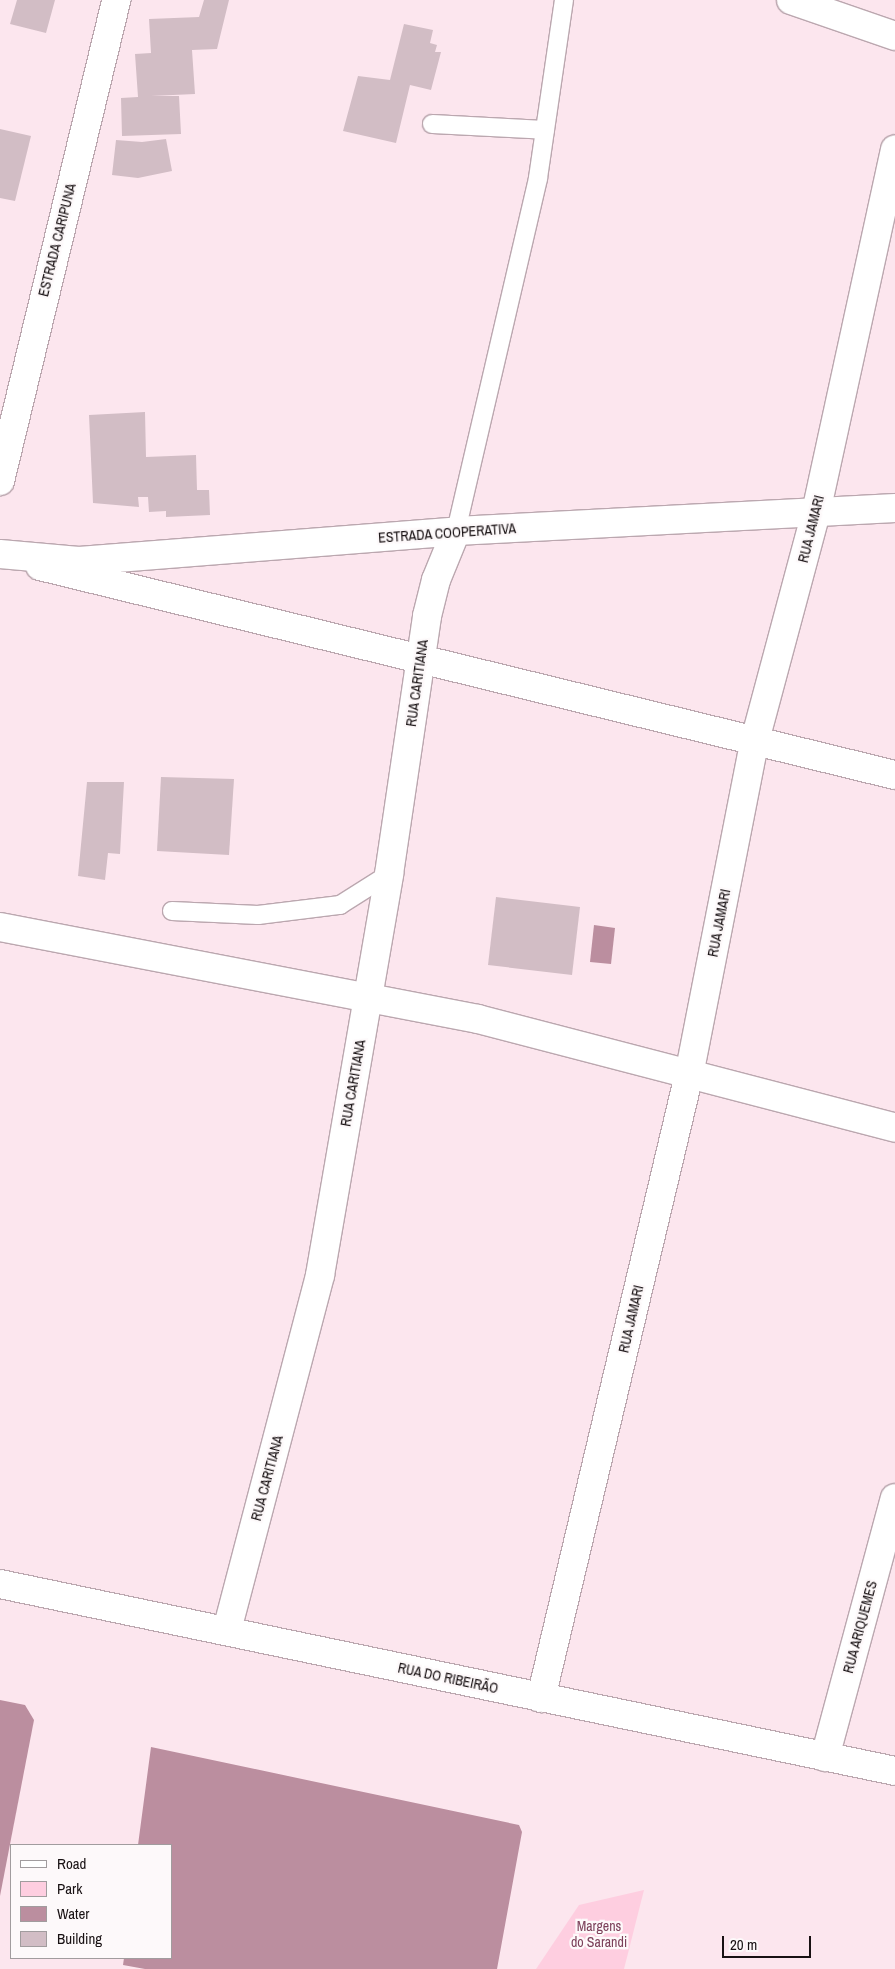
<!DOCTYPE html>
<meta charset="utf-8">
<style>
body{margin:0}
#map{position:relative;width:895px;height:1969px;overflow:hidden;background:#fce6ee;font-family:"Archivo Narrow",sans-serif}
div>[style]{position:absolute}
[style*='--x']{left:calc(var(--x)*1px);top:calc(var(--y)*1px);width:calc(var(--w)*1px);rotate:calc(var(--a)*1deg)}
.green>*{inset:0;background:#fecee0}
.water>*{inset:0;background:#bb8e9f}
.building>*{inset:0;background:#d2bdc5}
.roads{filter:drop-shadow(1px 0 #bba7af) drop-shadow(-1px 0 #bba7af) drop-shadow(0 1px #bba7af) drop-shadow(0 -1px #bba7af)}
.lane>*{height:18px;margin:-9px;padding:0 9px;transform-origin:9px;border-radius:9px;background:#fff}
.street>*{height:28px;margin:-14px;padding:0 14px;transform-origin:14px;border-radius:14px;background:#fff}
.secondary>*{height:28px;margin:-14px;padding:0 14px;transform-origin:14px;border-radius:14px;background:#fff}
span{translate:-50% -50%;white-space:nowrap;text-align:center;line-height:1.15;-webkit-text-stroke:4.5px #fdf9fa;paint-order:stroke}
.street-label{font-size:14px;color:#181113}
.park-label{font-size:14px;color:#7c405a}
.legend{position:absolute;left:10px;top:1844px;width:162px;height:115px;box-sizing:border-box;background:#fdf9fa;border:1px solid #a19c9e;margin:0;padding:6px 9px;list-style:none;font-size:15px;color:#181113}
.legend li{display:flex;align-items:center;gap:10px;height:25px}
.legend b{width:25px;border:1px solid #a19c9e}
.scale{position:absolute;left:722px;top:1936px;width:89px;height:22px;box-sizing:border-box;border:2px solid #181113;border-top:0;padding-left:6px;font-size:15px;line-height:18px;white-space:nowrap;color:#181113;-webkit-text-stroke:4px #fdf9fa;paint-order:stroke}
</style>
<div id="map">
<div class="green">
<div style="clip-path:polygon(644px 1890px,624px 1969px,536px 1969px,579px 1905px)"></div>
</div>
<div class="water">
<div style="clip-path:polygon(594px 925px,615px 928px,611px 964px,590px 962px)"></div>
<div style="clip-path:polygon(0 1700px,25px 1705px,34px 1720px,0 1896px)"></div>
<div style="clip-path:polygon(151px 1747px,519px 1825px,522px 1832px,497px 1969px,145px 1969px,123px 1965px,124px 1958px,171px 1958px,171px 1845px,138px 1845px)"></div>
</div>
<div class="building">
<div style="clip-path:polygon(17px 0,55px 0,46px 33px,10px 24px)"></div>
<div style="clip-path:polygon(204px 0,229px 0,217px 49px,192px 50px,195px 94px,151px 96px,179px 96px,181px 134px,122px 136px,121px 98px,138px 97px,135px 54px,151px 53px,149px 19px,199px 17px)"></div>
<div style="clip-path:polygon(404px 24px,433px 30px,430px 43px,437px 45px,435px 52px,441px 52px,431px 90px,410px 85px,396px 143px,343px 131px,358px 76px,390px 80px)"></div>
<div style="clip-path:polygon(0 129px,31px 136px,15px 201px,0 198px)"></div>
<div style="clip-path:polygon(166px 139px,172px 171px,138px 178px,112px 175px,116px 140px,142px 142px)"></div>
<div style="clip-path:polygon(145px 412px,146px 457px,196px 455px,197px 490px,209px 490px,210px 515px,166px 517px,166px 511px,149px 512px,148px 497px,138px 497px,139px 507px,93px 503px,89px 415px)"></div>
<div style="clip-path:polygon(161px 777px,234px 779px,229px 855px,157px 851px)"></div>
<div style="clip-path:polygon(87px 782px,124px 782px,120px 854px,108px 853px,105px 880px,78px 876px)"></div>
<div style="clip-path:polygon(496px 897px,580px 907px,572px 975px,488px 965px)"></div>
</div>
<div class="roads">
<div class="lane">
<div style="--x:432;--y:124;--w:113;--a:3"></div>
<div style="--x:456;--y:531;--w:362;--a:-76.9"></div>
<div style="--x:538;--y:178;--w:180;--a:-81.7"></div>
<div style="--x:172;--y:911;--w:86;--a:2.7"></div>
<div style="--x:258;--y:915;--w:83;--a:-7"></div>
<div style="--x:340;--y:905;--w:58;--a:-32.3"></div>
</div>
<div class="street">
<div style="--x:791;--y:0;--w:110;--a:19.1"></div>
<div style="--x:0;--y:481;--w:495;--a:-76.4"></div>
<div style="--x:40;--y:566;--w:880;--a:13.74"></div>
<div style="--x:0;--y:927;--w:487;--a:10.9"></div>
<div style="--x:478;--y:1019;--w:431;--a:14.6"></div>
<div style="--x:0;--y:1584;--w:914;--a:11.8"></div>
<div style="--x:227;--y:1630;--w:367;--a:-75.3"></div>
<div style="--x:320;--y:1275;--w:407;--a:-80.2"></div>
<div style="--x:389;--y:874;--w:261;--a:-81.6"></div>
<div style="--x:427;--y:616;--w:37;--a:-76"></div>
<div style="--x:436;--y:580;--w:53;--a:-67.8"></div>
<div style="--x:541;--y:1698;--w:640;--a:-76.64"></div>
<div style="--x:689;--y:1075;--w:341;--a:-78.9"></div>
<div style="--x:755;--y:740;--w:236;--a:-75"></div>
<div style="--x:816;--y:512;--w:371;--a:-77.7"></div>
<div style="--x:825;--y:1757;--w:268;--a:-74.9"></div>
</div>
<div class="secondary">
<div style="--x:0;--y:554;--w:79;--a:5.1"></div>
<div style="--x:79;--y:561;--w:378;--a:-4.5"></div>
<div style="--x:456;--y:531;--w:440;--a:-3"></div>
</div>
</div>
<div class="street-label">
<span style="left:57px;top:240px;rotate:-76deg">ESTRADA CARIPUNA</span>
<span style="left:811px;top:529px;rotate:-76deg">RUA JAMARI</span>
<span style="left:447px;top:533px;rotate:-4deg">ESTRADA COOPERATIVA</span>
<span style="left:417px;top:683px;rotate:-82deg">RUA CARITIANA</span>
<span style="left:719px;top:923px;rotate:-79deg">RUA JAMARI</span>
<span style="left:353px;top:1083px;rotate:-80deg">RUA CARITIANA</span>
<span style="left:631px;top:1319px;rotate:-77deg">RUA JAMARI</span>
<span style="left:267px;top:1478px;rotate:-75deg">RUA CARITIANA</span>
<span style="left:860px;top:1627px;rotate:-75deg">RUA ARIQUEMES</span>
<span style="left:448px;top:1678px;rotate:12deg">RUA DO RIBEIRÃO</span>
</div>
<div class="park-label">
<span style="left:599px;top:1934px">Margens<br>do Sarandi</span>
</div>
<ul class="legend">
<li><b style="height:6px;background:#fff"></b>Road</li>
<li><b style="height:14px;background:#fecee0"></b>Park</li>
<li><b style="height:14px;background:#bb8e9f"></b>Water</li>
<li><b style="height:14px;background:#d2bdc5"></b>Building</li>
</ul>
<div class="scale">20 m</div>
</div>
